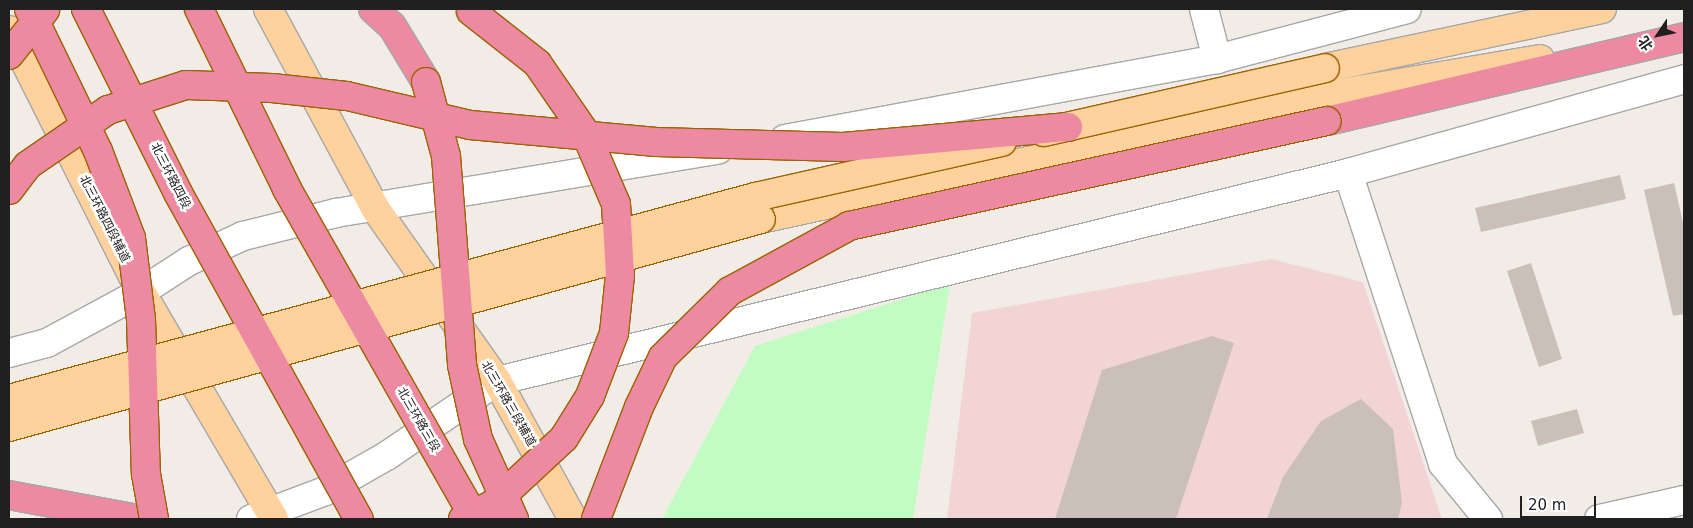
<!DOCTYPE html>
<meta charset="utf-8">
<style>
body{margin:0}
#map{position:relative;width:1693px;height:528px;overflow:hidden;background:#f1ede6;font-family:"DejaVu Sans","Noto Sans SC",sans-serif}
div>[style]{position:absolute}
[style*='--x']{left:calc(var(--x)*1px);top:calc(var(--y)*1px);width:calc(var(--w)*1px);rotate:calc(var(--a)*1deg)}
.commercial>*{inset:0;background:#f3d4d4}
.park>*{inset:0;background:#c1fdc3}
.building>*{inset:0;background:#cabfb9}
.roads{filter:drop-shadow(1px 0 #a7a7a7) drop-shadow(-1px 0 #a7a7a7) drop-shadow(0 1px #a7a7a7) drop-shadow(0 -1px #a7a7a7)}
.minor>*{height:28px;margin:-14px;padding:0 14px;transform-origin:14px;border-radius:14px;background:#fff}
.major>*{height:28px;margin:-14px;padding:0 14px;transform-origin:14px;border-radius:14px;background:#ffd19d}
.highway>*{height:28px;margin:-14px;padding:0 14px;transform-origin:14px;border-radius:14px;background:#ed89a0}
.bridges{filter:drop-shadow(1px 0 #9c6200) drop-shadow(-1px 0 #9c6200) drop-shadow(0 1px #9c6200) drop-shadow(0 -1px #9c6200)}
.major-bridge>*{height:28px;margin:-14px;padding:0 14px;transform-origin:14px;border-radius:14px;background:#ffd19d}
.highway-bridge>*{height:28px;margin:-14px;padding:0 14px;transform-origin:14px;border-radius:14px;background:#ed89a0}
span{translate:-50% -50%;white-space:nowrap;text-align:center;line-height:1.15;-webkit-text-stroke:5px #fff;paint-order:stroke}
.street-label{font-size:12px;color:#202020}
.frame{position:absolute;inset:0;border:10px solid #202020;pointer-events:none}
.north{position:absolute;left:1633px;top:10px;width:50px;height:50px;-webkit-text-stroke:4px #fff;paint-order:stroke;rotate:236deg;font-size:14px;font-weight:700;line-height:20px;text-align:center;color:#202020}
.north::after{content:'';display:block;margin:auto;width:18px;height:22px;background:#202020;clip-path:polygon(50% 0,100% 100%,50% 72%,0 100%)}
.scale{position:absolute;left:1520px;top:496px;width:76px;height:22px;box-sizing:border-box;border:2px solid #202020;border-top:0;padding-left:6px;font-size:15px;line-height:18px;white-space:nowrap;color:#202020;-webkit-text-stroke:4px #fff;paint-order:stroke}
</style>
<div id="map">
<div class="commercial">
<div style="clip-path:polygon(1271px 259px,1363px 282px,1442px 519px,947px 519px,972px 313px)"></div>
</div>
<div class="park">
<div style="clip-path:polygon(950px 284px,913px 519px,662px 519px,755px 346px)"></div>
</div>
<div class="building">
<div style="clip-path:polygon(1620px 175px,1626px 199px,1481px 232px,1475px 208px)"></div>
<div style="clip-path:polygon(1674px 183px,1684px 227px,1684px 314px,1673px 316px,1644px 190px)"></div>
<div style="clip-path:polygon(1531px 263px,1562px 359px,1539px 367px,1507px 271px)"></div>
<div style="clip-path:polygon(1212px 336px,1234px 343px,1176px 519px,1055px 519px,1102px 370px)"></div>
<div style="clip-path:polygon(1361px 399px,1393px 429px,1402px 503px,1398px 519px,1267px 519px,1283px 477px,1321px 421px)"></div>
<div style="clip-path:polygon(1577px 409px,1584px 433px,1538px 446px,1531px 421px)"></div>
</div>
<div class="roads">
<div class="minor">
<div style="--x:1204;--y:9;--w:52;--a:75.4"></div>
<div style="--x:785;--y:139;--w:439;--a:-10.5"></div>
<div style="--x:1217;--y:59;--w:196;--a:-14.7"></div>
<div style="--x:1348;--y:173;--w:306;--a:71.9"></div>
<div style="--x:1443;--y:464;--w:71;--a:50.7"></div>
<div style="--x:9;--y:353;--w:39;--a:-15"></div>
<div style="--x:47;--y:343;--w:107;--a:-28.5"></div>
<div style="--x:141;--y:292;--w:57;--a:-32.9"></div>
<div style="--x:189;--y:261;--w:60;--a:-24.8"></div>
<div style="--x:243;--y:236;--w:96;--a:-13.9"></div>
<div style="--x:336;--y:213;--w:387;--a:-9.4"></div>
<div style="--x:251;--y:519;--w:79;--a:-20.7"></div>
<div style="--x:325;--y:491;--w:73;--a:-29.7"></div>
<div style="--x:388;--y:455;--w:132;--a:-34.2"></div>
<div style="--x:497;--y:381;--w:876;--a:-13.73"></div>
<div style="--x:1348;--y:173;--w:349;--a:-15.6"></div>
<div style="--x:1599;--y:519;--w:87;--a:-12.6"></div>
</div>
<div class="major">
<div style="--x:268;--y:9;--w:226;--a:61.7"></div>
<div style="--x:375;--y:208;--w:212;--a:54.8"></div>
<div style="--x:497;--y:381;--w:158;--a:61.2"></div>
<div style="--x:9;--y:30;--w:293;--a:63.3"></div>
<div style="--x:141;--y:292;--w:263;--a:59.6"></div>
<div style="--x:1325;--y:68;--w:283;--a:-12"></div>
<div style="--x:761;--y:219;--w:594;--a:-12.26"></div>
<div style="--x:1341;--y:93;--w:202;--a:-9.7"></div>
</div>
<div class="highway">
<div style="--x:373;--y:9;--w:25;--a:42"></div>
<div style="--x:392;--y:26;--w:66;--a:58.7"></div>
<div style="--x:1327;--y:121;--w:367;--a:-13.2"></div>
<div style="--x:9;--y:495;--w:131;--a:10.5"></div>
</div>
</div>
<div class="bridges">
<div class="major-bridge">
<div style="--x:1044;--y:132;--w:288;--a:-12.8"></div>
<div style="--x:9;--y:399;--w:773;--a:-15.15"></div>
<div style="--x:755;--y:197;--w:253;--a:-12.6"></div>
<div style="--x:9;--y:427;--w:780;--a:-15.46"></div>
</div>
<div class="highway-bridge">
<div style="--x:29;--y:9;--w:158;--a:64.1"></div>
<div style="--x:98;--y:151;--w:93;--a:69.2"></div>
<div style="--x:131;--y:238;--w:82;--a:83"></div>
<div style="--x:141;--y:319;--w:155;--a:88.2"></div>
<div style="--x:146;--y:474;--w:46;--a:79.9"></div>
<div style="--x:86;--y:9;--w:206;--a:63.4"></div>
<div style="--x:178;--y:193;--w:373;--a:61"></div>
<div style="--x:199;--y:9;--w:200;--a:63.9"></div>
<div style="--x:287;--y:189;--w:380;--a:60.3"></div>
<div style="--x:9;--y:55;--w:58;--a:-51.3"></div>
<div style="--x:426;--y:82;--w:77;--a:74.9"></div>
<div style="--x:446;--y:156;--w:210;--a:85.6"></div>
<div style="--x:462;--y:365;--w:76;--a:77.8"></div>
<div style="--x:478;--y:439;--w:88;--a:65.8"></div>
<div style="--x:9;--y:190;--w:31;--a:-53"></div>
<div style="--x:28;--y:165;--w:97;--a:-34.5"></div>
<div style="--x:108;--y:110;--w:82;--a:-17.8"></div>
<div style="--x:186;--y:85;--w:86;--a:2"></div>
<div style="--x:272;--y:88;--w:75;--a:6.1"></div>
<div style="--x:347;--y:96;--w:126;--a:13.3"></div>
<div style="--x:470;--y:125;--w:187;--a:5.2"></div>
<div style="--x:656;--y:142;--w:187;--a:1.5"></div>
<div style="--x:843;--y:147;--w:226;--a:-5.1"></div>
<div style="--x:463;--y:519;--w:32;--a:-26"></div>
<div style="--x:492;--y:505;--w:98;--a:-42.9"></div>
<div style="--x:564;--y:438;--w:49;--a:-58.2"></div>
<div style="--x:590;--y:396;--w:67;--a:-69.1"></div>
<div style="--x:614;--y:333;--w:58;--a:-84.1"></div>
<div style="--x:620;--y:275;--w:71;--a:-93.2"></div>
<div style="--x:616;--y:204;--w:76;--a:-113.2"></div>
<div style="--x:586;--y:134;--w:86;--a:-124.6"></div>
<div style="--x:537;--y:63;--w:84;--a:-141.8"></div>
<div style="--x:596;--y:519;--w:120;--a:-69"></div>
<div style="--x:639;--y:407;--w:55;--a:-64.4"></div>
<div style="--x:663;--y:357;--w:94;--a:-44.6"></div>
<div style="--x:730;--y:291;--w:136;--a:-28.6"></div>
<div style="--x:849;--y:226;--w:489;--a:-12.4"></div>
</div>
</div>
<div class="street-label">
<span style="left:170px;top:176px;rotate:63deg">北三环路四段</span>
<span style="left:104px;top:219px;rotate:63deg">北三环路四段辅道</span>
<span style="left:508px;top:404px;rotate:60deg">北三环路三段辅道</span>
<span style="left:418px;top:420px;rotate:60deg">北三环路三段</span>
</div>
<div class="frame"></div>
<div class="north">北</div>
<div class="scale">20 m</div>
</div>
